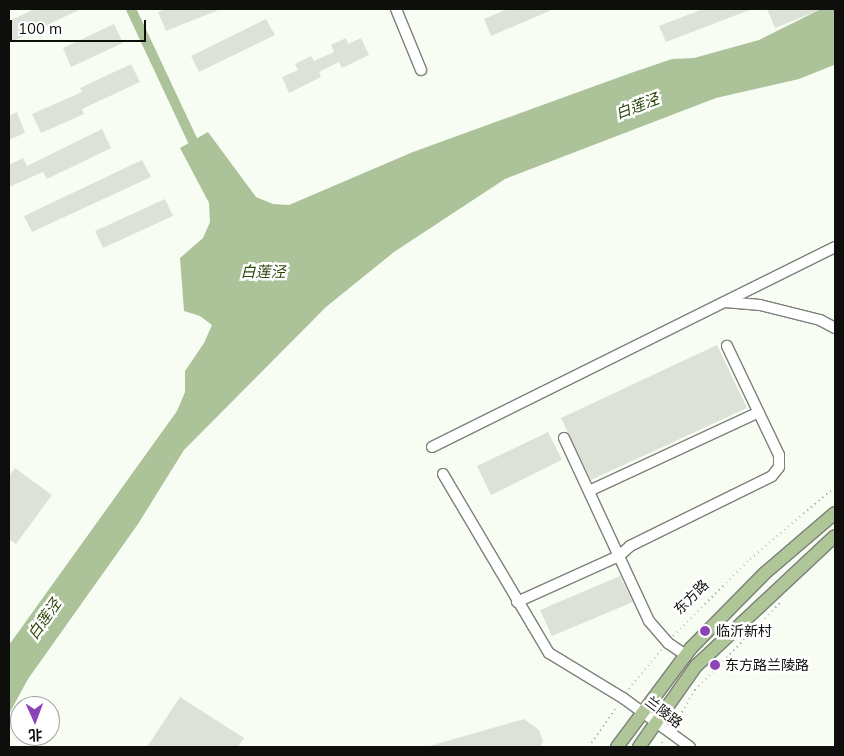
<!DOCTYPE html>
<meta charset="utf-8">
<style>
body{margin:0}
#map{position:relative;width:844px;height:756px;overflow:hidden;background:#f8fdf4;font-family:Mulish,"Noto Sans SC",sans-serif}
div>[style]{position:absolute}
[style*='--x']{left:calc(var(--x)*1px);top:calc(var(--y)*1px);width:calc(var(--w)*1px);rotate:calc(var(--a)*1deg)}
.water>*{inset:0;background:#acc299}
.canal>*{height:10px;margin:-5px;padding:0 5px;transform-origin:5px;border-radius:5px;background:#acc299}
.building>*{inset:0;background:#dde2d9}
.path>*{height:2px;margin-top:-1px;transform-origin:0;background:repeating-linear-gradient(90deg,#b1b4ad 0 1px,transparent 0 5px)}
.roads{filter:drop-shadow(1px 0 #7d8179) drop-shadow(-1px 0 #7d8179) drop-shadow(0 1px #7d8179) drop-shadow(0 -1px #7d8179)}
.minor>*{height:10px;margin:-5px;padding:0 5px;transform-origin:5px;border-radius:5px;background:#fff}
.major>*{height:12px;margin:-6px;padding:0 6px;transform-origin:6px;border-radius:6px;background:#afc798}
.dots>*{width:14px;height:14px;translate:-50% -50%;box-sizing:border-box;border:2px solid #fff;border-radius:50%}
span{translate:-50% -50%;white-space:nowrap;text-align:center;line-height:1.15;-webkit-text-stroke:5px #fff;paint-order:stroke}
.street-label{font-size:14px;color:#0e0f0c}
.poi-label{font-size:14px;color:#0e0f0c}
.left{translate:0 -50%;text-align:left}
.water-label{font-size:15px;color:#2c4709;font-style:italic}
.frame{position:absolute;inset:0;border:10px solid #0e0f0c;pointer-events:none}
.north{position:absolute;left:10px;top:696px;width:50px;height:50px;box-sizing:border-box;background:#fff;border:1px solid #9f9f9e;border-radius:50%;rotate:178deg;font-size:14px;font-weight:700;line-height:20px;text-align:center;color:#0e0f0c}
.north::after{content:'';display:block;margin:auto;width:18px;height:22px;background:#8b43b6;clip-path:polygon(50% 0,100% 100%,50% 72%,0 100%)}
.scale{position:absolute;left:10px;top:20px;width:136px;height:22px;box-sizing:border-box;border:2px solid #0e0f0c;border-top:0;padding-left:6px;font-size:15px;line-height:18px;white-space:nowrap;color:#0e0f0c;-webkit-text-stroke:4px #fff;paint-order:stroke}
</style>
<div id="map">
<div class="water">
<div style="clip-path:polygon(821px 9px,835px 9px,834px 65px,799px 79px,716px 98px,505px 179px,394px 252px,326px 307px,184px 450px,138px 524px,28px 679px,9px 714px,9px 645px,177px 411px,185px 392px,185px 371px,204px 343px,212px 325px,200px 316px,184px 311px,180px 258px,203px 238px,210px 222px,209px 203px,180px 148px,208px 132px,256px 197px,273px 204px,289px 205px,413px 152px,628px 74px,672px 59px,694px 58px,759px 40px)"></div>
</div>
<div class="canal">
<div style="--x:131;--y:9;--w:158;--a:64.9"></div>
</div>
<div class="building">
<div style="clip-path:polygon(35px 9px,81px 9px,9px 43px,9px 21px)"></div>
<div style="clip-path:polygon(166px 9px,221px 9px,166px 31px,158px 12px)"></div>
<div style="clip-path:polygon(507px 9px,554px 9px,491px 36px,484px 19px)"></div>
<div style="clip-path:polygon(703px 9px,752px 9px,666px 42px,659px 26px)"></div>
<div style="clip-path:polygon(767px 9px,822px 9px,775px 28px)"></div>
<div style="clip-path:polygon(266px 19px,275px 35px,199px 72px,191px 56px)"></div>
<div style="clip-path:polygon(114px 24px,123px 43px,71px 67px,63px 48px)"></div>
<div style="clip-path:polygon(346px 38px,348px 44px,361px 38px,369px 55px,342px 68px,339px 62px,319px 72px,321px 77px,289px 93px,282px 77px,298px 70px,295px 64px,311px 56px,314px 61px,334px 52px,331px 45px)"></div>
<div style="clip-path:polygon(131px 64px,140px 82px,82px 109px,84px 114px,41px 133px,32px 114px,82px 92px,80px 88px)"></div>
<div style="clip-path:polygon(17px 112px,25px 133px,9px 140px,9px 116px)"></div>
<div style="clip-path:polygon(102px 129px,111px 148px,47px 179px,43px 172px,9px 187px,9px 165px,23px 158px,27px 166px)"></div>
<div style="clip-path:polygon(142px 160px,151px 177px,32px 232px,24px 216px)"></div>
<div style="clip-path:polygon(165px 199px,173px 216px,103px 248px,95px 231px)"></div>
<div style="clip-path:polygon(717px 345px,747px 408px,591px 480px,561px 418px)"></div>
<div style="clip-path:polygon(548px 432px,562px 460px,491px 495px,477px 466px)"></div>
<div style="clip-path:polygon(15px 468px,52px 495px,16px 544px,9px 539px,9px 476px)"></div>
<div style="clip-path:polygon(620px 576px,633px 602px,552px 636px,540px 610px)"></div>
<div style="clip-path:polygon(180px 697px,244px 738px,238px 747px,147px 747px)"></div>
<div style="clip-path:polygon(524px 719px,539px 730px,543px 741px,540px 747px,426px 747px)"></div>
</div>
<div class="path">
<div style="--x:673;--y:636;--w:109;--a:-45"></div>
<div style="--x:750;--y:559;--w:111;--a:-40.3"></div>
<div style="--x:629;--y:689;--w:52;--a:-50.5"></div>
<div style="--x:674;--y:725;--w:41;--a:-59"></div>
<div style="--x:695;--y:690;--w:124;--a:-45.7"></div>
<div style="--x:589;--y:747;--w:50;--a:-55.7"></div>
<div style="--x:659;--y:747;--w:10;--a:-53"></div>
</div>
<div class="roads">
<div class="minor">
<div style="--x:396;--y:9;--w:66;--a:67.7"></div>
<div style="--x:725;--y:302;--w:35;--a:5"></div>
<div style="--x:760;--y:305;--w:62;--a:14"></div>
<div style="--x:820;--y:320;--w:17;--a:28"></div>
<div style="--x:564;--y:438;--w:202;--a:65.1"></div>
<div style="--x:649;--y:621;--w:29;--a:49"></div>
<div style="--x:668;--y:643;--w:22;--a:34"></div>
<div style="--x:432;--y:447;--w:450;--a:-26.4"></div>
<div style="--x:443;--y:474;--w:208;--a:59.4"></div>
<div style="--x:549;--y:653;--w:87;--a:31.3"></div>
<div style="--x:623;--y:698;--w:83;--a:36.2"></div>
<div style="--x:589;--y:491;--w:187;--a:-24.9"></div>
<div style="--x:517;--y:602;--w:112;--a:-24.3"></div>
<div style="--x:619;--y:556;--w:15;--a:-42"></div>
<div style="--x:630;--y:546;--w:158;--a:-26.2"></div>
<div style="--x:772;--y:476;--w:11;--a:-52"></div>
<div style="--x:779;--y:467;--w:12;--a:-90"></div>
<div style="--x:779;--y:455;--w:121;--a:-115.5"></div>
</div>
<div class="major">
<div style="--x:617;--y:747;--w:124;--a:-53.2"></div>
<div style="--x:691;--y:648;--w:105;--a:-45.4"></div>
<div style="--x:765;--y:573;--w:92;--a:-40.6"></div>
<div style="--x:639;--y:747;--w:99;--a:-54.9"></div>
<div style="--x:696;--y:666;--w:190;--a:-43.1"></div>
</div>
</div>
<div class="dots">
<div style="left:705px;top:631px;background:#8b43b6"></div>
<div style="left:715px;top:665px;background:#8b43b6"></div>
</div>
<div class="street-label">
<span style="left:691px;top:597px;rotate:-45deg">东方路</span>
<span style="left:664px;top:712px;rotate:37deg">兰陵路</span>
</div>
<div class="poi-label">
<span class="left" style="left:716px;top:631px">临沂新村</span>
<span class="left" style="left:725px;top:665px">东方路兰陵路</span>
</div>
<div class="water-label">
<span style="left:637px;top:106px;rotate:-21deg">白莲泾</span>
<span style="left:263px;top:272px">白莲泾</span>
<span style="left:44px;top:619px;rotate:-55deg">白莲泾</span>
</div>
<div class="frame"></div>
<div class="north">北</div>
<div class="scale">100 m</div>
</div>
